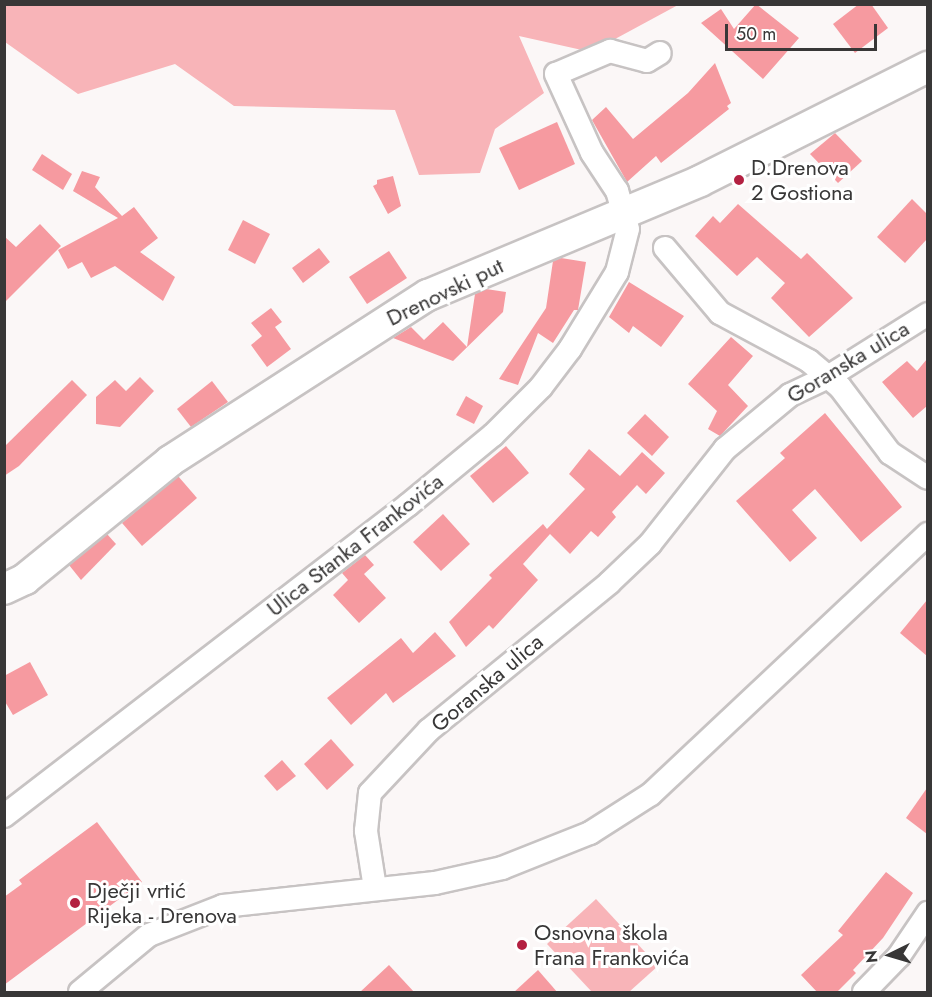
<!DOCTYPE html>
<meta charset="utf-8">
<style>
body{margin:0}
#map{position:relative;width:932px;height:997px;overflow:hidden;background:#fbf7f7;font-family:Jost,sans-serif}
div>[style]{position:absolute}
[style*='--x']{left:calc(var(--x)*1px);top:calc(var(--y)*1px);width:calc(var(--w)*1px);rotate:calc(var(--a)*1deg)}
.green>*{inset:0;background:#f8b4b8}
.building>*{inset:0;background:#f69aa0}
.roads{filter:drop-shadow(2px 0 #c7c3c3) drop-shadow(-2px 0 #c7c3c3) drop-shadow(0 2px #c7c3c3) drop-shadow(0 -2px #c7c3c3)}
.minor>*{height:22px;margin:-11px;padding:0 11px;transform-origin:11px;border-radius:11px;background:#fff}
.major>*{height:30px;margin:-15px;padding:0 15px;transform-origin:15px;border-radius:15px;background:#fff}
.dots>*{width:16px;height:16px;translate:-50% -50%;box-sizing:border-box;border:3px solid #fff;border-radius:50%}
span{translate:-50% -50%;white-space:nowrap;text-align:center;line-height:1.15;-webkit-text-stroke:6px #fff;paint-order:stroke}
.poi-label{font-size:22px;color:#383737}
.left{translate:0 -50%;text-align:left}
.street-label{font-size:22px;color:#383737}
.frame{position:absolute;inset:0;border:6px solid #383737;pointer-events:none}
.north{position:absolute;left:860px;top:925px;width:60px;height:60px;-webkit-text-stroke:4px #fff;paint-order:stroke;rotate:265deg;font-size:16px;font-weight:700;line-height:24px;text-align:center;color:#383737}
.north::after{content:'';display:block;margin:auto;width:21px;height:27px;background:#383737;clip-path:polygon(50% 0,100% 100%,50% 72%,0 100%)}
.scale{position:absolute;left:725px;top:24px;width:152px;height:27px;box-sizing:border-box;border:3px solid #383737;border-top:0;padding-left:8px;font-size:18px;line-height:21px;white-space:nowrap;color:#383737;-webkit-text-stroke:4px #fff;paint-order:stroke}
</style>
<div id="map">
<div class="green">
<div style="clip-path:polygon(5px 5px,678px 5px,591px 52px,519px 36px,544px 93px,495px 129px,480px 173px,419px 175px,395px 110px,234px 106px,175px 64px,78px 94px,5px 42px)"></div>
<div style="clip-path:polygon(596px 899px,658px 966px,629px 992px,592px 992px,547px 944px)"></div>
</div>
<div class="building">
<div style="clip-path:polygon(756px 4px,799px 38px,763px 79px,701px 23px,721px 9px,734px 29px)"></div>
<div style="clip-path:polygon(859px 4px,871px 4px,888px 28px,855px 53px,833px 24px)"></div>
<div style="clip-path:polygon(715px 63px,731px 103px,727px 106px,729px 109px,661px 163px,656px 156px,627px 182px,592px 120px,606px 107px,633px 139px,688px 93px)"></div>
<div style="clip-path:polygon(557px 122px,575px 164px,519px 190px,499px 148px)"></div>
<div style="clip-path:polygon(835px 133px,862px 161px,838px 183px,810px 154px)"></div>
<div style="clip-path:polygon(42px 154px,72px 174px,63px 190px,32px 170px)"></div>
<div style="clip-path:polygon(82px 171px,100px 177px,95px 187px,122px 216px,134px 207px,158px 238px,140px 252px,175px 277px,163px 301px,115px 266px,91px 278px,82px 262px,68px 269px,58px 250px,118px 218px,73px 191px)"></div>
<div style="clip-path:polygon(393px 176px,401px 206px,388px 214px,373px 186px,377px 184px,377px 180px)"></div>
<div style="clip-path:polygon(912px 199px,927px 214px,927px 239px,905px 263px,877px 237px)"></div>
<div style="clip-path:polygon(738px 204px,801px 259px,807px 253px,853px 298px,809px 337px,771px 298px,785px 283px,757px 257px,737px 276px,695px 236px,713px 216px,720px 223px)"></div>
<div style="clip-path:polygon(243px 220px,270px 234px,255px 264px,228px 250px)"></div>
<div style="clip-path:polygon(40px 224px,61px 246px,4px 303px,4px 236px,16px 247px)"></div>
<div style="clip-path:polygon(319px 248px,330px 262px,303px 283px,292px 268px)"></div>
<div style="clip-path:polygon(389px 251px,407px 278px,367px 304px,349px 277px)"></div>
<div style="clip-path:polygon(561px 258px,586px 262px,578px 310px,574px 310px,553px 343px,538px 333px,518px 385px,499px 379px,532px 329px,535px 331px,532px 329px,546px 308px,553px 261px)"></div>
<div style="clip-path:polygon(629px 282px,684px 316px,661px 347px,633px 326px,629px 333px,609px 317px)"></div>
<div style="clip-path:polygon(486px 289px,506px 292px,503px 312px,453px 361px,393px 338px,411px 327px,424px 340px,443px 322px,467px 347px,475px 294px)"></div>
<div style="clip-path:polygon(271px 308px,282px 322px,275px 327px,291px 349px,267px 367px,251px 345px,262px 336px,251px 323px)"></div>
<div style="clip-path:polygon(731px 337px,753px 356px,728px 385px,748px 406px,720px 436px,708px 429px,717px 411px,688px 384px)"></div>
<div style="clip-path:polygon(927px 359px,927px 406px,913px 418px,882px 382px,907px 361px,917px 371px)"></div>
<div style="clip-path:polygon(140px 377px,154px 391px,120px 427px,96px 424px,96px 397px,115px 380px,126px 391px)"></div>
<div style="clip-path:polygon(72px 380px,87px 395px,19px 466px,4px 476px,4px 447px)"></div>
<div style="clip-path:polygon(212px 381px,228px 402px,191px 427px,177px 409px)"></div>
<div style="clip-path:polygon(466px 396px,483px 406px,474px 424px,456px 415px)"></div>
<div style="clip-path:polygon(825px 413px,902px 507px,861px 542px,815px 489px,792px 510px,817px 538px,790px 562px,736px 501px,785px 458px,780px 453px)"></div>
<div style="clip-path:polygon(645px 414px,669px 437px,652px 456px,627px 433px)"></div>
<div style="clip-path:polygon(506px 446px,529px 473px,493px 503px,470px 476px)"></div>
<div style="clip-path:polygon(589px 449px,620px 476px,642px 452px,665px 473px,646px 494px,637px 485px,612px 512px,616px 517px,598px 537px,591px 531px,570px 554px,550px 534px,523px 564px,538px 580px,493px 629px,489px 625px,466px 647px,449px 622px,492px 578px,489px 575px,543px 524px,547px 529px,585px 489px,569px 474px)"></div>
<div style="clip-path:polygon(178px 476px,197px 498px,142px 546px,122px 523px)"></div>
<div style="clip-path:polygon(443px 514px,470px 544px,441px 571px,413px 542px)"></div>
<div style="clip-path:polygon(107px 534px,116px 544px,81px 580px,69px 565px)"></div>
<div style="clip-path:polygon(365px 555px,374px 565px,364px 574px,386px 598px,359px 623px,333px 595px,348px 580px,342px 573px)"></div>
<div style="clip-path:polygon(927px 600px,927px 656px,900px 633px)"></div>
<div style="clip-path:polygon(435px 632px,456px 656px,393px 703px,386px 693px,351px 725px,327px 698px,401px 638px,413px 653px)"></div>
<div style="clip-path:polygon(30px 662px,48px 695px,13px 715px,4px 700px,4px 676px)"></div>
<div style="clip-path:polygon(331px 739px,354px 765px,327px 790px,304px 764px)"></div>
<div style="clip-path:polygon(282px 760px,296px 776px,277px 791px,264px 776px)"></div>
<div style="clip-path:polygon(927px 788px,927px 834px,906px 818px)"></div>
<div style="clip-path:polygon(97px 822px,142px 882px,4px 985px,4px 897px,22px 884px,19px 880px)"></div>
<div style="clip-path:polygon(886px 872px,913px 893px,883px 938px,853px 970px,856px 973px,836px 993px,818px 993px,801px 975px,843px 935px,838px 931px)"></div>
<div style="clip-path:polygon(389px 965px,415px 993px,359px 993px)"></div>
<div style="clip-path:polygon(538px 970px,558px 993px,513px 993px)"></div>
</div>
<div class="roads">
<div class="minor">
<div style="--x:665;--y:248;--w:85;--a:49.8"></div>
<div style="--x:720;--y:313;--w:101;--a:28.3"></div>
<div style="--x:809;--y:361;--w:40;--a:40"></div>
<div style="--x:840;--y:387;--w:83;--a:52.9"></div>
<div style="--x:890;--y:453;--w:45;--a:33.3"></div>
<div style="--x:4;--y:816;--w:510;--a:-37.59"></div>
<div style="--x:408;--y:505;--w:110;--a:-39.5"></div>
<div style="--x:493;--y:435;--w:68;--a:-45"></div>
<div style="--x:541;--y:387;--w:48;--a:-52.7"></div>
<div style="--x:570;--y:349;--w:90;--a:-58.6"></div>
<div style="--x:617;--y:272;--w:44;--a:-75.7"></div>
<div style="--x:628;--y:229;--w:40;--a:-106"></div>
<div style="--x:617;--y:191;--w:45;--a:-123.3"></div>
<div style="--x:592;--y:153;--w:87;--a:-114.5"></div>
<div style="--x:556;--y:74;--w:59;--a:-23.1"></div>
<div style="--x:610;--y:51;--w:38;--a:15"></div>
<div style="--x:647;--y:61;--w:15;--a:-32"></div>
<div style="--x:375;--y:888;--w:58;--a:-99"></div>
<div style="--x:366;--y:831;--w:38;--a:-84"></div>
<div style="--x:370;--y:793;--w:86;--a:-46.9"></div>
<div style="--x:429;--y:730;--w:232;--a:-39.2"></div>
<div style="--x:609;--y:583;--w:57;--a:-43.6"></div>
<div style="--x:650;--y:544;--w:121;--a:-51.7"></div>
<div style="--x:725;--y:449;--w:85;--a:-39.7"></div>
<div style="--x:790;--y:395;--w:42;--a:-25.3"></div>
<div style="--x:828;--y:377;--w:118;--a:-32.2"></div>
<div style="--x:80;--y:992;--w:89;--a:-39.6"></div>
<div style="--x:149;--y:935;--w:79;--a:-21.4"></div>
<div style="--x:223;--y:906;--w:213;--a:-6.2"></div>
<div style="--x:435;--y:883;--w:69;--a:-12.6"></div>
<div style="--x:502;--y:868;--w:95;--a:-21.7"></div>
<div style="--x:590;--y:833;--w:72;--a:-32.6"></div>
<div style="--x:651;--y:794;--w:380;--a:-43.2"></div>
<div style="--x:864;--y:992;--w:50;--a:-45.8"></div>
<div style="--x:899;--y:956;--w:52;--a:-56"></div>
</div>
<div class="major">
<div style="--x:4;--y:589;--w:23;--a:-25"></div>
<div style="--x:25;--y:579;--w:187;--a:-39.1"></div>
<div style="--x:170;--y:461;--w:307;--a:-32.8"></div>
<div style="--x:428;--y:295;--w:295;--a:-22.7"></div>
<div style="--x:700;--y:181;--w:255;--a:-26.6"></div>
</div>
</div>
<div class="dots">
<div style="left:739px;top:180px;background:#b32041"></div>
<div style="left:75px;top:903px;background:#b32041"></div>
<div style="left:522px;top:945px;background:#b32041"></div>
</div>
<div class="poi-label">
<span class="left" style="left:751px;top:180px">D.Drenova<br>2 Gostiona</span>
<span class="left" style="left:87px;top:903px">Dječji vrtić<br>Rijeka - Drenova</span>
<span class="left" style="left:534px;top:945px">Osnovna škola<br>Frana Frankovića</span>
</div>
<div class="street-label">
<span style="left:445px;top:292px;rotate:-26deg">Drenovski put</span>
<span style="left:848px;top:362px;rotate:-31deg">Goranska ulica</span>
<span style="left:355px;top:545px;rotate:-38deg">Ulica Stanka Frankovića</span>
<span style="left:487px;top:683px;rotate:-40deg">Goranska ulica</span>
</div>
<div class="frame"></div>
<div class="north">N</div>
<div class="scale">50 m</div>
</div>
